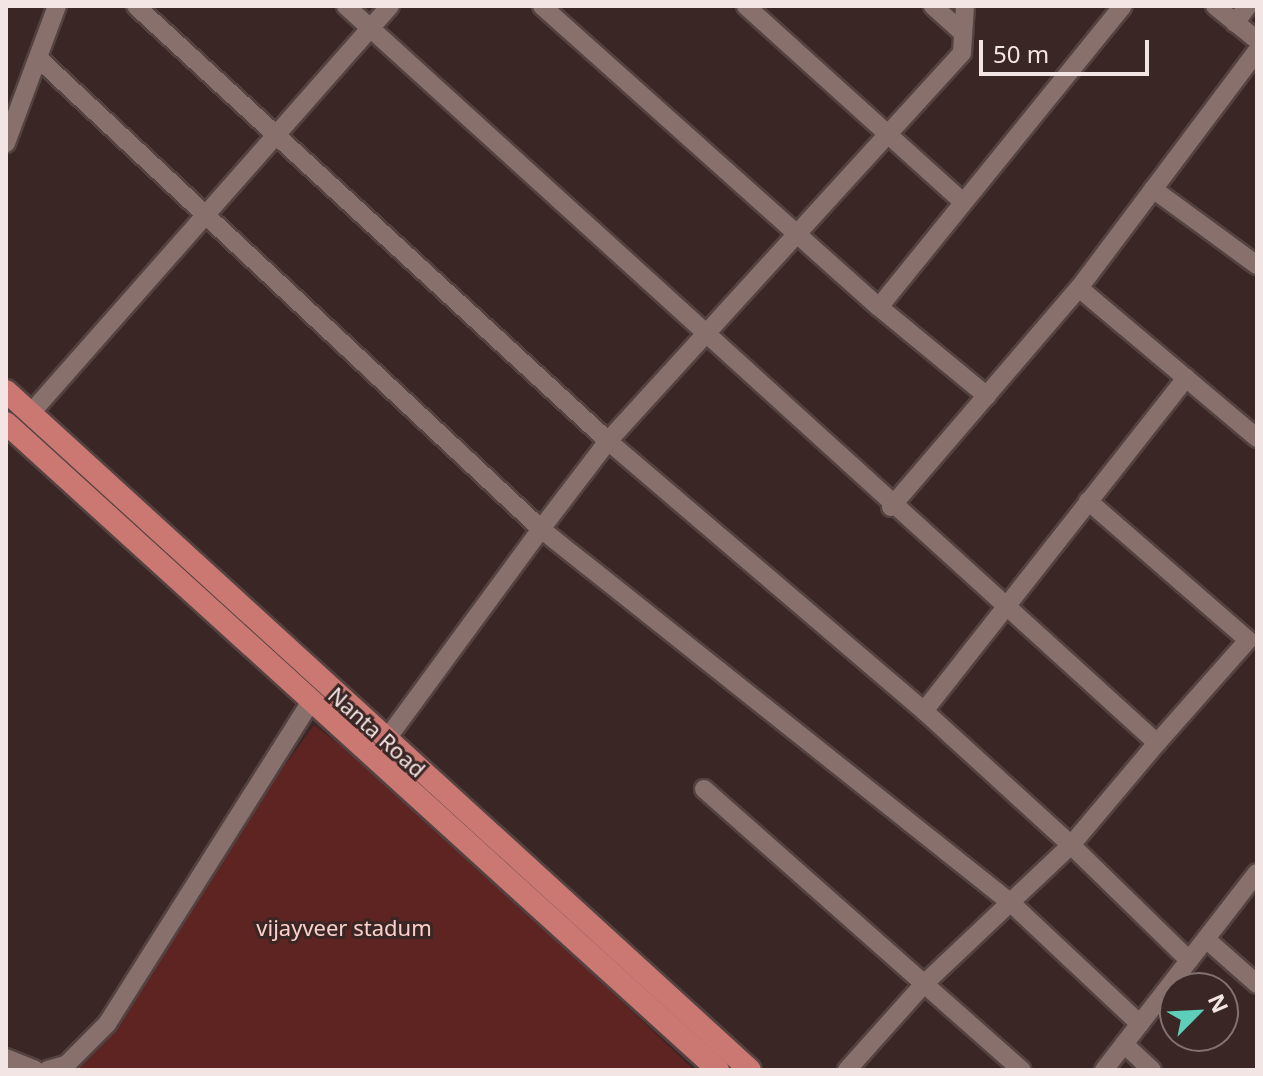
<!DOCTYPE html>
<style>
body{margin:0}
#map{position:relative;width:1263px;height:1076px;overflow:hidden;background:#3a2624;font-family:"Noto Sans",sans-serif}
div>[style]{position:absolute}
[style*='--x']{left:calc(var(--x)*1px);top:calc(var(--y)*1px);width:calc(var(--w)*1px);rotate:calc(var(--a)*1deg)}
.green>*{inset:0;background:#5d2422}
.roads{filter:drop-shadow(2px 0 #534240) drop-shadow(-2px 0 #534240) drop-shadow(0 2px #534240) drop-shadow(0 -2px #534240)}
.minor>*{height:18px;margin:-9px;padding:0 9px;transform-origin:9px;border-radius:9px;background:#88706d}
.primary>*{height:22px;margin:-11px;padding:0 11px;transform-origin:11px;border-radius:11px;background:#cb7772}
span{translate:-50% -50%;white-space:nowrap;text-align:center;line-height:1.15;-webkit-text-stroke:6px #3a2624;paint-order:stroke}
.street-label{font-size:22px;color:#f3e5e3}
.park-label{font-size:22px;color:#fcd0cb}
.frame{position:absolute;inset:0;border:8px solid #f3e5e3;pointer-events:none}
.north{position:absolute;left:1159px;top:972px;width:80px;height:80px;box-sizing:border-box;background:#3a2624;border:2px solid #847270;border-radius:50%;rotate:66deg;font-size:22px;font-weight:700;line-height:32px;text-align:center;color:#f3e5e3}
.north::after{content:'';display:block;margin:auto;width:28px;height:36px;background:#5dceb9;clip-path:polygon(50% 0,100% 100%,50% 72%,0 100%)}
.scale{position:absolute;left:979px;top:40px;width:170px;height:36px;box-sizing:border-box;border:4px solid #f3e5e3;border-top:0;padding-left:10px;font-size:24px;line-height:28px;white-space:nowrap;color:#f3e5e3;-webkit-text-stroke:6px #3a2624;paint-order:stroke}
</style>
<div id="map">
<div class="green">
<div style="clip-path:polygon(314px 725px,494px 862px,534px 918px,694px 1070px,65px 1070px)"></div>
</div>
<div class="roads">
<div class="minor">
<div style="--x:136;--y:6;--w:642;--a:42.66"></div>
<div style="--x:608;--y:441;--w:416;--a:40.5"></div>
<div style="--x:346;--y:6;--w:1096;--a:42.26"></div>
<div style="--x:1157;--y:743;--w:137;--a:-48.5"></div>
<div style="--x:1248;--y:640;--w:212;--a:-139"></div>
<div style="--x:542;--y:6;--w:452;--a:41.8"></div>
<div style="--x:746;--y:6;--w:291;--a:42.1"></div>
<div style="--x:933;--y:6;--w:40;--a:42"></div>
<div style="--x:965;--y:6;--w:47;--a:93.7"></div>
<div style="--x:962;--y:53;--w:525;--a:132.38"></div>
<div style="--x:608;--y:441;--w:111;--a:127.3"></div>
<div style="--x:541;--y:529;--w:601;--a:38.51"></div>
<div style="--x:1011;--y:903;--w:177;--a:43.2"></div>
<div style="--x:1215;--y:6;--w:54;--a:39"></div>
<div style="--x:1235;--y:23;--w:21;--a:-53"></div>
<div style="--x:1257;--y:51;--w:296;--a:126.9"></div>
<div style="--x:1079;--y:288;--w:233;--a:40.1"></div>
<div style="--x:38;--y:58;--w:689;--a:43.12"></div>
<div style="--x:541;--y:529;--w:262;--a:126.3"></div>
<div style="--x:6;--y:143;--w:146;--a:-69.6"></div>
<div style="--x:1153;--y:189;--w:129;--a:36.2"></div>
<div style="--x:987;--y:396;--w:140;--a:-140.5"></div>
<div style="--x:879;--y:307;--w:387;--a:-51"></div>
<div style="--x:30;--y:414;--w:544;--a:-48.58"></div>
<div style="--x:891;--y:507;--w:289;--a:-49.4"></div>
<div style="--x:1157;--y:743;--w:133;--a:130.1"></div>
<div style="--x:1071;--y:845;--w:199;--a:-137.6"></div>
<div style="--x:924;--y:711;--w:424;--a:-51.8"></div>
<div style="--x:704;--y:789;--w:424;--a:41.5"></div>
<div style="--x:1206;--y:939;--w:68;--a:41.4"></div>
<div style="--x:1124;--y:1044;--w:38;--a:43"></div>
<div style="--x:6;--y:1058;--w:31;--a:22"></div>
<div style="--x:48;--y:1070;--w:19;--a:-16"></div>
<div style="--x:66;--y:1065;--w:58;--a:-45"></div>
<div style="--x:107;--y:1024;--w:383;--a:-57.7"></div>
<div style="--x:847;--y:1070;--w:115;--a:-48.2"></div>
<div style="--x:924;--y:984;--w:202;--a:-43.4"></div>
<div style="--x:1071;--y:845;--w:165;--a:44.3"></div>
<div style="--x:1104;--y:1070;--w:249;--a:-52.2"></div>
</div>
<div class="primary">
<div style="--x:6;--y:391;--w:1007;--a:42.38"></div>
<div style="--x:6;--y:423;--w:962;--a:42.26"></div>
</div>
</div>
<div class="street-label">
<span style="left:377px;top:732px;rotate:42deg">Nanta Road</span>
</div>
<div class="park-label">
<span style="left:344px;top:928px">vijayveer stadum</span>
</div>
<div class="frame"></div>
<div class="north">N</div>
<div class="scale">50 m</div>
</div>
